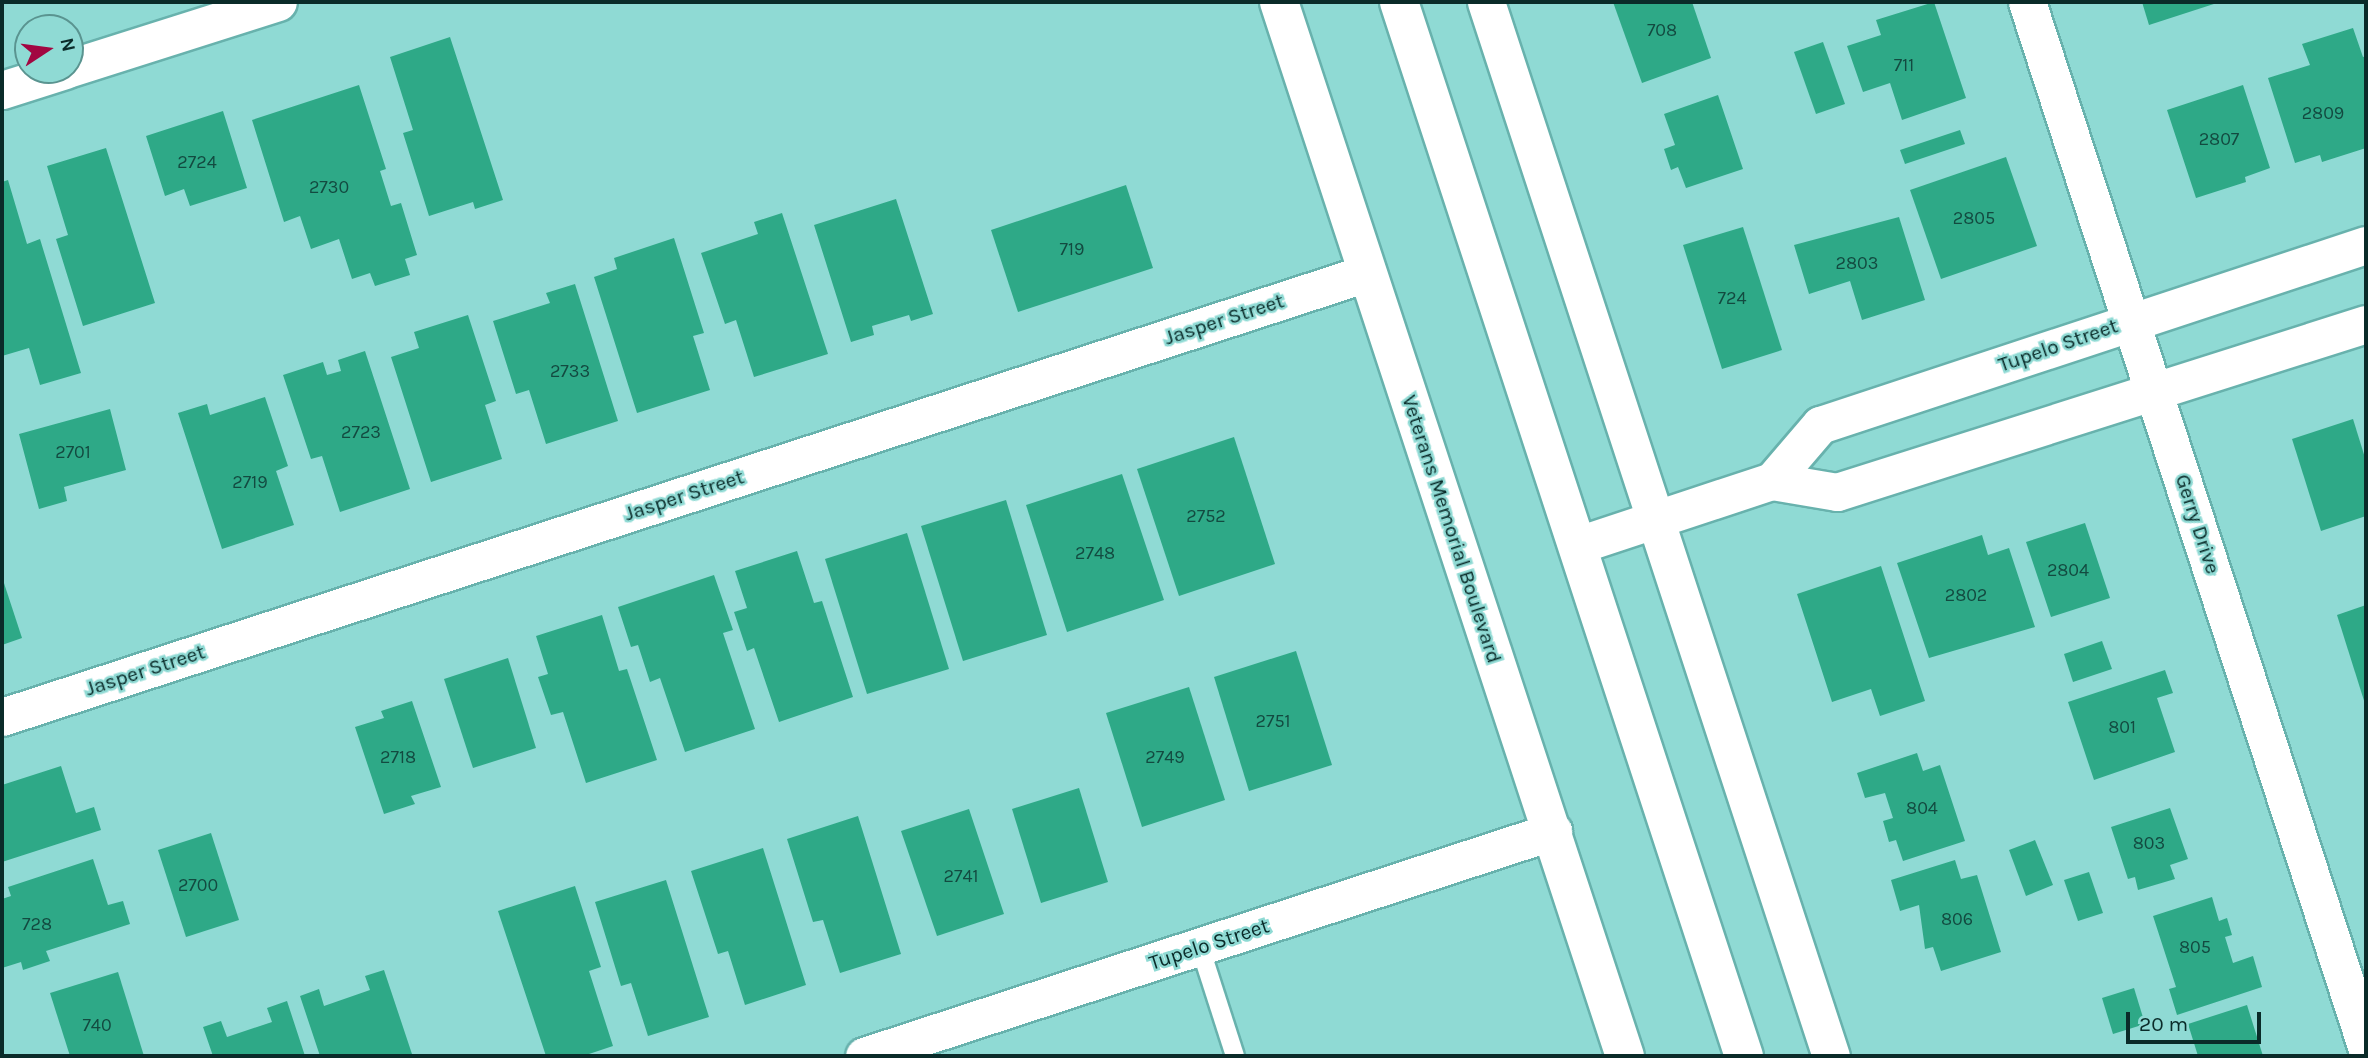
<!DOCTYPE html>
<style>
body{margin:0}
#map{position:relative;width:2368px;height:1058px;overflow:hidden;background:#8fdad4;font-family:Karla,sans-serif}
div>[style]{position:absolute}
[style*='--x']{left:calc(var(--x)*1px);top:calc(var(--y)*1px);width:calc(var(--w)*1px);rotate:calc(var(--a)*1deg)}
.building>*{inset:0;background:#2ea987}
.roads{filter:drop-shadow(2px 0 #68b2ad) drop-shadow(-2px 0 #68b2ad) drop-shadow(0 2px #68b2ad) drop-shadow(0 -2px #68b2ad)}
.lane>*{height:18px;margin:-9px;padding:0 9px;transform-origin:9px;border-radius:9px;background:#fff}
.street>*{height:37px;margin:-18.5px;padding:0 18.5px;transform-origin:18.5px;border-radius:18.5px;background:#fff}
.primary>*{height:38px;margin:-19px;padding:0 19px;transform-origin:19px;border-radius:19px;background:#fff}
span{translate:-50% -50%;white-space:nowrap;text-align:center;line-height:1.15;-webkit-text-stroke:5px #8fdad4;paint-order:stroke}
.number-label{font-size:18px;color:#134a40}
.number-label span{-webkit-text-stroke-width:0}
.street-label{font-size:21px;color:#0a2b29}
.frame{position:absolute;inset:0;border:4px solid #0a2b29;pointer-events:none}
.north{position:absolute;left:14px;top:14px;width:70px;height:70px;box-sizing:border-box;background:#8fdad4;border:2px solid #5a9490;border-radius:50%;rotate:77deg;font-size:19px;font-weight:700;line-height:28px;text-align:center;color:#0a2b29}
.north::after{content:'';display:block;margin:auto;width:24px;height:32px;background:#a20641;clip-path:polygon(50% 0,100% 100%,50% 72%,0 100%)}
.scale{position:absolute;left:2126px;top:1012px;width:135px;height:32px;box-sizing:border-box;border:4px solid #0a2b29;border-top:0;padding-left:9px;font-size:21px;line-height:24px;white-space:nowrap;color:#0a2b29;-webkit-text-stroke:5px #8fdad4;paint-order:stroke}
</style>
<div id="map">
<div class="building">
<div style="clip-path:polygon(1613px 2px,1692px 2px,1711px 58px,1642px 83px)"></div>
<div style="clip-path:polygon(1934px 2px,1966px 98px,1902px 120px,1890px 83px,1863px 92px,1847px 46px,1881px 35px,1876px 20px)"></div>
<div style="clip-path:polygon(2142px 2px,2220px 2px,2149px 25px)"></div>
<div style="clip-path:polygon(2353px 28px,2363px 57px,2366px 56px,2366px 148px,2322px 162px,2320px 155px,2295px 163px,2268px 78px,2310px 65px,2302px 44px)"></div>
<div style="clip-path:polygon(450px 37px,503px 200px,475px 209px,473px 202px,429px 216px,403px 133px,413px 130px,390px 57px)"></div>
<div style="clip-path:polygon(1823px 42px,1845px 104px,1816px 114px,1794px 52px)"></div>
<div style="clip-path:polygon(359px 85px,386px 169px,380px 171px,391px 206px,401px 203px,417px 255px,405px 259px,410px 275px,375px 286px,370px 273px,352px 279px,339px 239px,311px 249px,300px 216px,284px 222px,252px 120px)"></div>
<div style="clip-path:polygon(2243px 85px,2270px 168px,2245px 177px,2246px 182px,2196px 198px,2167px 110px)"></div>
<div style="clip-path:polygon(1718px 95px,1743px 169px,1686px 188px,1678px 167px,1671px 170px,1664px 149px,1675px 145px,1664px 114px)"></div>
<div style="clip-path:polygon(223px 111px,247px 188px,190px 206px,184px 189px,165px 196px,146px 136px)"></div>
<div style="clip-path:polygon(1960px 130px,1965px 144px,1905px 164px,1900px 150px)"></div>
<div style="clip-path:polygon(106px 148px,155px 303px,83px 326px,56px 239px,68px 235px,47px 166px)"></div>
<div style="clip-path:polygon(2006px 157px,2037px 246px,1941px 279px,1910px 190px)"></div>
<div style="clip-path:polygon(8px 180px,27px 244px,40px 239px,81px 373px,40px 385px,29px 348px,2px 356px,2px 182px)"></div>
<div style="clip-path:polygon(1126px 185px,1153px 268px,1018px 312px,991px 230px)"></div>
<div style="clip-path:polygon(896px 199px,933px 314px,911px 321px,909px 315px,872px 326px,874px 335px,851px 342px,814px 225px)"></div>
<div style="clip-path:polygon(782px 213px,828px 354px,754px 377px,736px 320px,725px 324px,701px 253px,758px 234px,754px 222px)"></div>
<div style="clip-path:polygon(1899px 217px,1925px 300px,1862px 320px,1850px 281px,1809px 294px,1794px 245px)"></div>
<div style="clip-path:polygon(1743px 227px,1782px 350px,1722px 369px,1683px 245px)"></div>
<div style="clip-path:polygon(674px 238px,704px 333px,693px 336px,710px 390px,637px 413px,594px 277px,617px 269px,614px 258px)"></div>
<div style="clip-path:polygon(575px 284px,618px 421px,546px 444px,529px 390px,516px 394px,493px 321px,550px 303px,546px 293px)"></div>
<div style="clip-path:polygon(468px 315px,496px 401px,485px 405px,502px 459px,431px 482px,391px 357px,419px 348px,414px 332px)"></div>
<div style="clip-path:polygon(365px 351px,410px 489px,340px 512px,322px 456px,311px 459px,283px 375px,323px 362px,327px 375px,341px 371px,338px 360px)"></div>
<div style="clip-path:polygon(265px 397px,288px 466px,276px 471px,294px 525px,222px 549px,178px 413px,207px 404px,210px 415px)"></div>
<div style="clip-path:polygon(110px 409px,126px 470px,64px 487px,67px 501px,39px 509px,19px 434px)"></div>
<div style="clip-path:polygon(2353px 419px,2366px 461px,2366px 516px,2321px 531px,2292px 439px)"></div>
<div style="clip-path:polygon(1234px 437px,1275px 564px,1179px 596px,1137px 469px)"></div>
<div style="clip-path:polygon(1122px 474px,1164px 600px,1067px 632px,1026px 505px)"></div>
<div style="clip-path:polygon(1006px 500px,1047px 635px,963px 661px,921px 526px)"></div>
<div style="clip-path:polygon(2085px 523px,2110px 598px,2051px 617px,2026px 542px)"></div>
<div style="clip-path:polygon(907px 533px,949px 669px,867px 694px,825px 559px)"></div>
<div style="clip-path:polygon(1982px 535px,1988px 555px,2009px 548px,2035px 627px,1929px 658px,1897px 563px)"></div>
<div style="clip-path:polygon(797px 551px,814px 603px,822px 601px,853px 697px,779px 722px,754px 648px,747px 651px,734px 612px,747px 608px,735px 571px)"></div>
<div style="clip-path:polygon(1881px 566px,1925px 701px,1880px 716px,1871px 689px,1832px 702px,1797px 594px)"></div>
<div style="clip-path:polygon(714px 575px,733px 630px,723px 633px,755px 729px,685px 752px,660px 678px,650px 682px,638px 645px,631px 647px,618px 607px)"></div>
<div style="clip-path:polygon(2px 577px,22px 638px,2px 645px)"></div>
<div style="clip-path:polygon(2366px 605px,2366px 707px,2337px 615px)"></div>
<div style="clip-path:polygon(602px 615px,619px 671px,627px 669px,657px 760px,586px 783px,563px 712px,551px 715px,538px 677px,548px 674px,536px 636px)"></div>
<div style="clip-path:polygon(2102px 641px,2112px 669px,2073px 682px,2064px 654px)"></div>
<div style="clip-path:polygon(1296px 651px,1332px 765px,1249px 791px,1214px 677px)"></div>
<div style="clip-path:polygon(508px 658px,536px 748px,473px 768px,444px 679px)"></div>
<div style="clip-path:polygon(2165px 670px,2173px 693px,2157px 698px,2175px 752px,2094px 780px,2068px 702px)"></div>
<div style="clip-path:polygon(1189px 687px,1225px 800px,1142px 827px,1106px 713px)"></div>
<div style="clip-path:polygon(412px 701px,441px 787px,411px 796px,415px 804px,384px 814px,355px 727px,384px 718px,381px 711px)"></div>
<div style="clip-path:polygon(1917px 753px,1923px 771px,1940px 765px,1965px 841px,1903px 861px,1896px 840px,1889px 842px,1883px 821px,1893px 818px,1885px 793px,1865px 798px,1857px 773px)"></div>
<div style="clip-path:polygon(61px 766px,76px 813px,94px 807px,101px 830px,2px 862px,2px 785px)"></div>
<div style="clip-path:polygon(1079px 788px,1108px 882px,1041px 903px,1012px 809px)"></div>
<div style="clip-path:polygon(2170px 808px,2188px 859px,2170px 865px,2175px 879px,2138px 890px,2135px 877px,2128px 879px,2111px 827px)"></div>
<div style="clip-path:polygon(969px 809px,1004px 914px,937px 936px,901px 831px)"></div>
<div style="clip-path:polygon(858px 816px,901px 954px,840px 973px,823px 920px,813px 922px,787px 839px)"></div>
<div style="clip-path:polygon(211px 833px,239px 920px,186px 937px,158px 850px)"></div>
<div style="clip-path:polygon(2035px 840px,2053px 885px,2026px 896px,2009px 850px)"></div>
<div style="clip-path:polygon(763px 848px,806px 985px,745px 1005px,728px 951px,718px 954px,691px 871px)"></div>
<div style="clip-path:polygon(93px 859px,108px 905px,123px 901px,130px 924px,46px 951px,50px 961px,23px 970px,21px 962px,2px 968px,2px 899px,11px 896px,8px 887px)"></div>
<div style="clip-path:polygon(1955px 860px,1961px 879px,1977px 875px,2001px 952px,1941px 971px,1933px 947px,1925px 949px,1919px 905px,1900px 911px,1891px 880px)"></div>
<div style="clip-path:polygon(2089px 872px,2103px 913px,2078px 921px,2064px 880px)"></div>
<div style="clip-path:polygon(666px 880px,709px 1017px,648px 1036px,631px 983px,621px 986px,595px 902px)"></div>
<div style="clip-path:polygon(575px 886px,601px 967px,589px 971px,613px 1046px,583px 1056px,546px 1056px,498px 911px)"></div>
<div style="clip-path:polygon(2212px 897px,2219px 921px,2227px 918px,2232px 935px,2225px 937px,2233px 963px,2253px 956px,2262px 987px,2177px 1015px,2169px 989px,2176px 987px,2153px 916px)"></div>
<div style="clip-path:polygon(384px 970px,412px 1054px,320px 1056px,300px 996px,319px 989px,324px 1006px,370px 990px,365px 976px)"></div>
<div style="clip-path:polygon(118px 972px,144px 1056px,70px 1056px,50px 993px)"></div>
<div style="clip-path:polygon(2134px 988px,2145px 1024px,2113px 1034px,2102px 998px)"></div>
<div style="clip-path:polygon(287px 1001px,305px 1056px,213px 1056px,203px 1027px,221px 1021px,227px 1037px,272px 1022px,267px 1008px)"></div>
<div style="clip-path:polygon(2247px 1005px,2263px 1056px,2198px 1056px,2188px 1024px)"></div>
</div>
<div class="roads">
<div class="lane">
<div style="--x:1200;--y:947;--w:114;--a:72.2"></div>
</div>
<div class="street">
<div style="--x:1486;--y:2;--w:1109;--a:71.88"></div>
<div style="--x:2027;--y:2;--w:1098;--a:72.01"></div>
<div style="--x:70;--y:68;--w:218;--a:-17.6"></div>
<div style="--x:2;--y:90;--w:66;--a:-17.6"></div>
<div style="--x:1772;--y:481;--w:74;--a:-49.4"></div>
<div style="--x:1820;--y:425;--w:575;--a:-18.25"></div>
<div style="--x:1578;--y:545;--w:204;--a:-18.3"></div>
<div style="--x:1772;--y:481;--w:66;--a:9.6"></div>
<div style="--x:1837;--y:492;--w:555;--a:-17.62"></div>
<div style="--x:2;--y:717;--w:1435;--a:-18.02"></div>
<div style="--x:864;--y:1056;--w:725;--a:-18.08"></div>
</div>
<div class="primary">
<div style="--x:1279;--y:2;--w:1109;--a:71.83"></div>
<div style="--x:1399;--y:2;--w:1109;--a:71.88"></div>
</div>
</div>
<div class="number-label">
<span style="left:1662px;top:30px">708</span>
<span style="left:1904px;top:65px">711</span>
<span style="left:2323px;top:113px">2809</span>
<span style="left:2219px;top:139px">2807</span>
<span style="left:197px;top:162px">2724</span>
<span style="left:329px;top:187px">2730</span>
<span style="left:1974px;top:218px">2805</span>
<span style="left:1072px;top:249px">719</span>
<span style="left:1857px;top:263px">2803</span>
<span style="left:1732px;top:298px">724</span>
<span style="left:570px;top:371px">2733</span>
<span style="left:361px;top:432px">2723</span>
<span style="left:73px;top:452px">2701</span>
<span style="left:250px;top:482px">2719</span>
<span style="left:1206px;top:516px">2752</span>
<span style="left:1095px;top:553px">2748</span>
<span style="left:2068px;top:570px">2804</span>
<span style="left:1966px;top:595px">2802</span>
<span style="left:1273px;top:721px">2751</span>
<span style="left:2122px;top:727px">801</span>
<span style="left:398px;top:757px">2718</span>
<span style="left:1165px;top:757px">2749</span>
<span style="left:1922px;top:808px">804</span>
<span style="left:2149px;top:843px">803</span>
<span style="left:961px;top:876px">2741</span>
<span style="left:198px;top:885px">2700</span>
<span style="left:1957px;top:919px">806</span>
<span style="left:37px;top:924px">728</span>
<span style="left:2195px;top:947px">805</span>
<span style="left:97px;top:1025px">740</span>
</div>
<div class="street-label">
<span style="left:1224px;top:319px;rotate:-18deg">Jasper Street</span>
<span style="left:2058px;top:345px;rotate:-19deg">Tupelo Street</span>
<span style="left:684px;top:495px;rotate:-18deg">Jasper Street</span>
<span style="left:2198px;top:524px;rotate:72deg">Gerry Drive</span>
<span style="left:1452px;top:529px;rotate:72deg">Veterans Memorial Boulevard</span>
<span style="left:145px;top:670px;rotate:-18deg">Jasper Street</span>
<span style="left:1209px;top:944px;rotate:-18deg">Tupelo Street</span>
</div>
<div class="frame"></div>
<div class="north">N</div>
<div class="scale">20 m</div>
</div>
